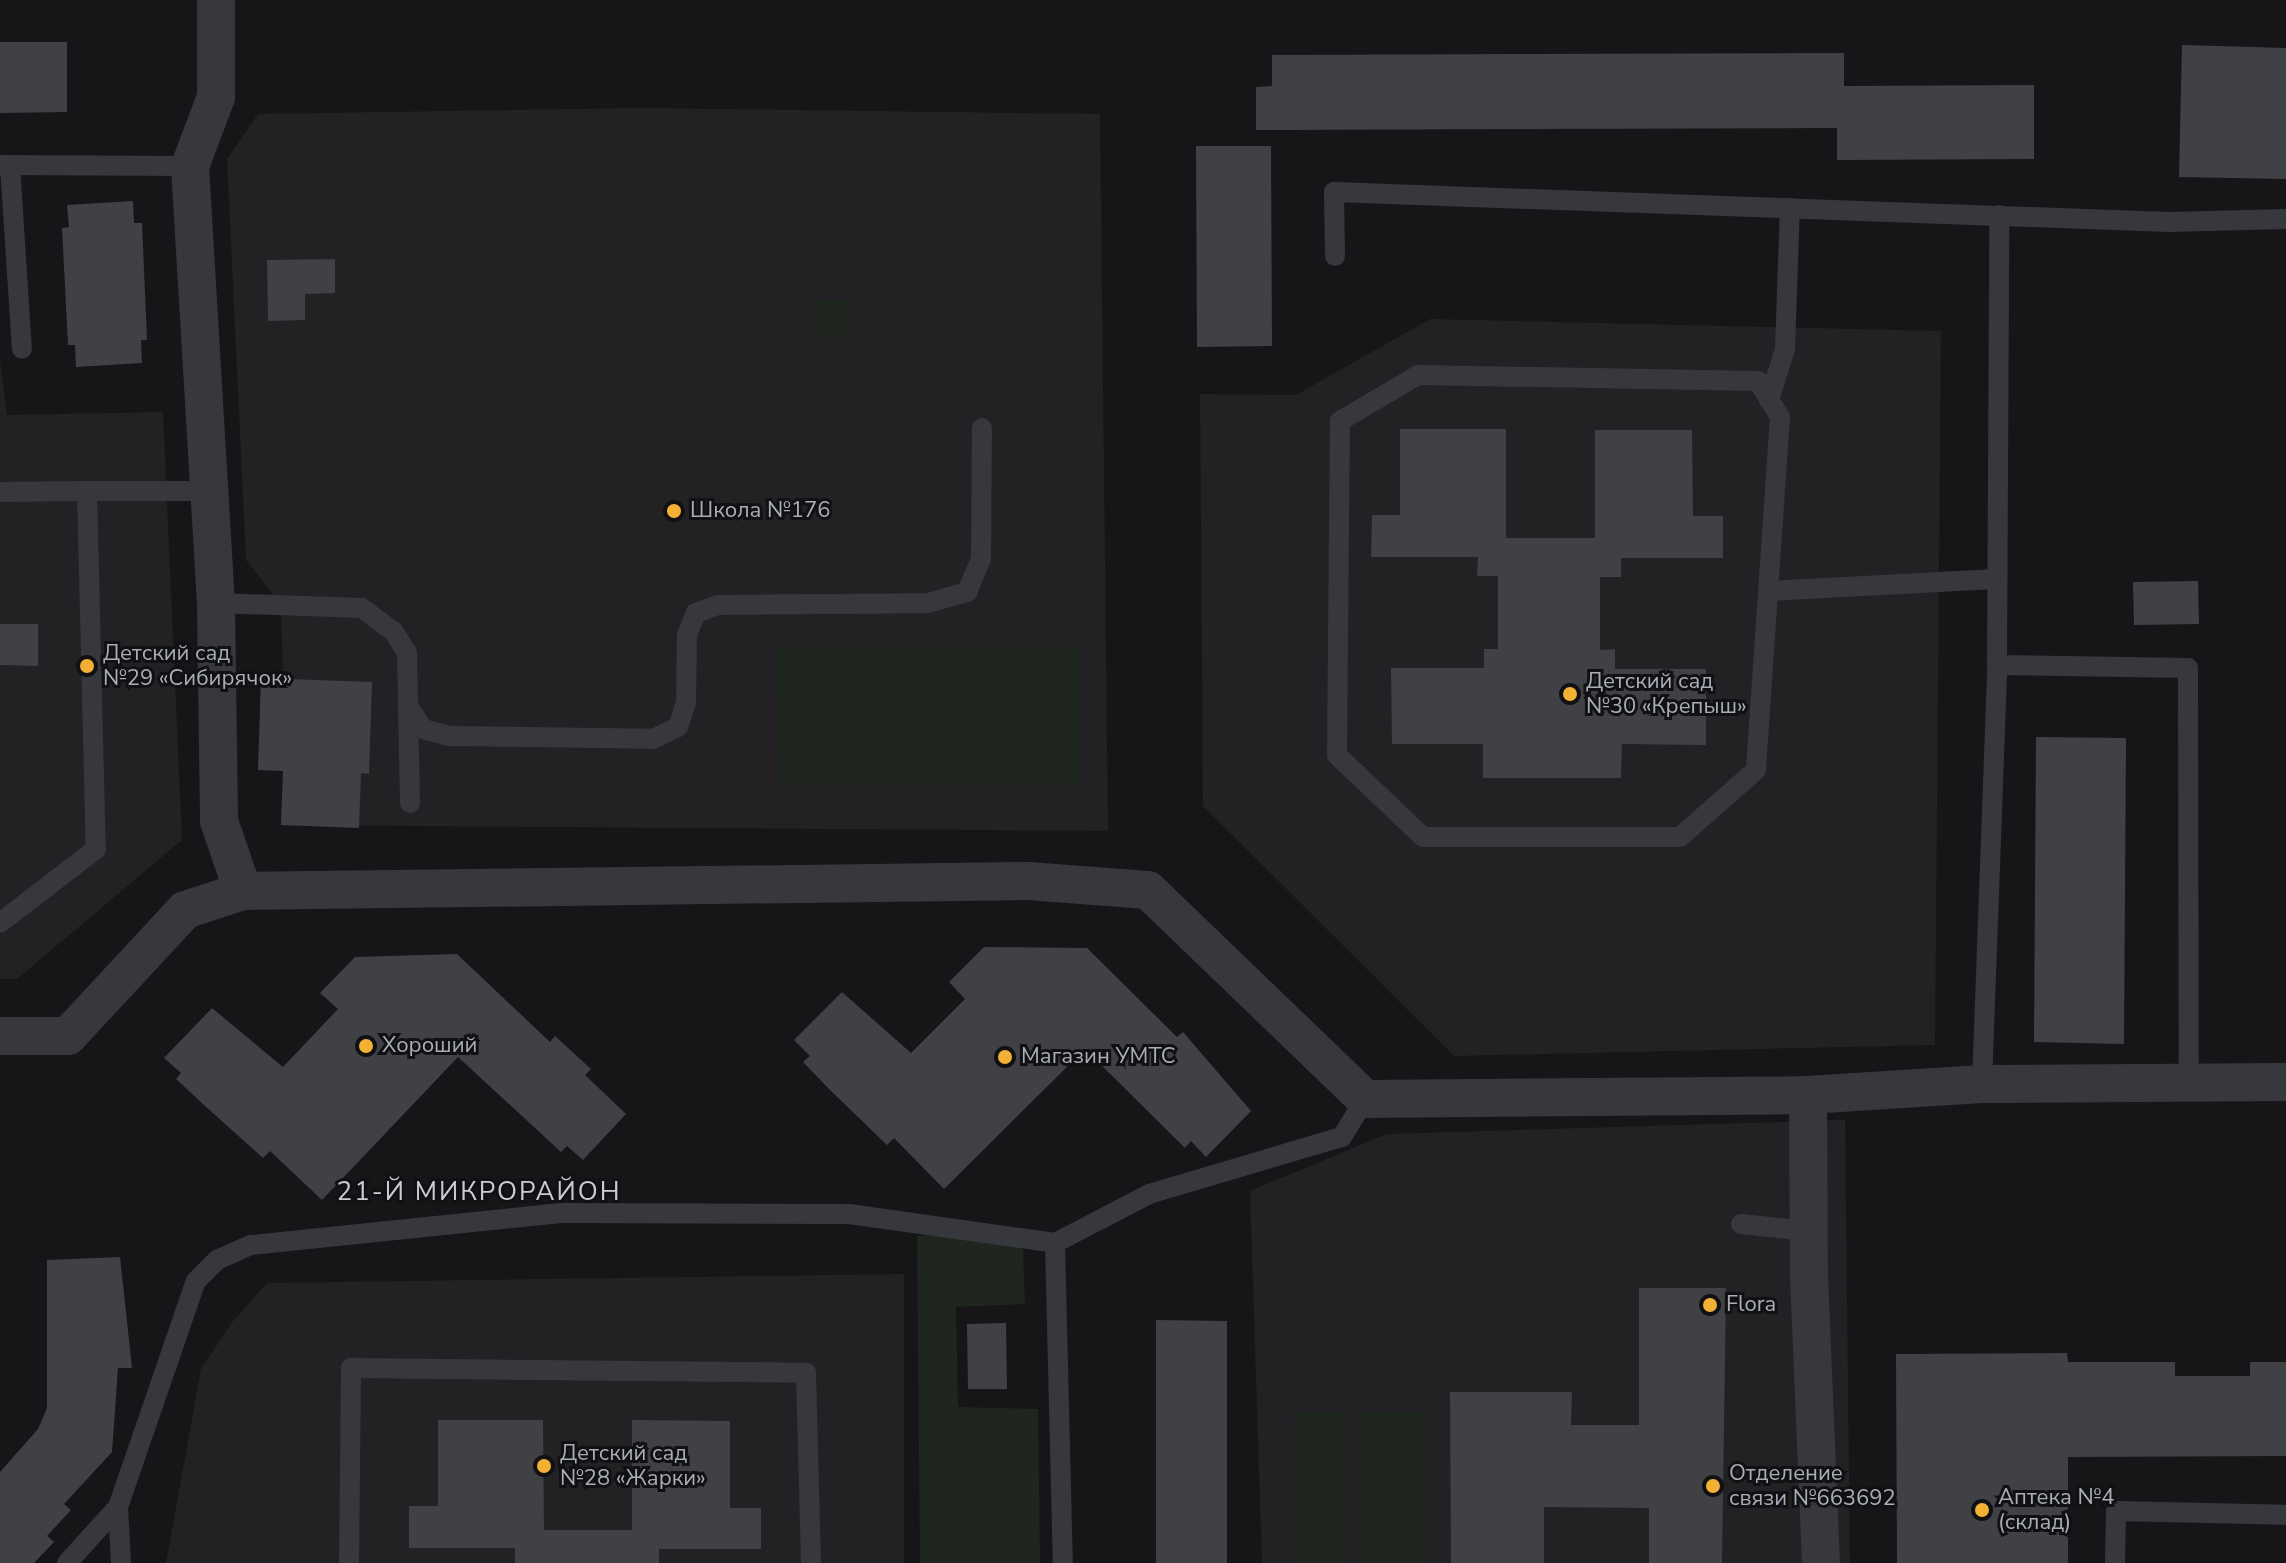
<!DOCTYPE html>
<meta charset="utf-8">
<style>
body{margin:0}
#map{position:relative;width:2286px;height:1563px;overflow:hidden;background:#161618;font-family:"Nunito Sans",sans-serif}
div>[style]{position:absolute}
[style*='--x']{left:calc(var(--x)*1px);top:calc(var(--y)*1px);width:calc(var(--w)*1px);rotate:calc(var(--a)*1deg)}
.built>*{inset:0;background:#222225}
.green>*{inset:0;background:#1e261f}
.building>*{inset:0;background:#404145}
.lane>*{height:20px;margin:-10px;padding:0 10px;transform-origin:10px;border-radius:10px;background:#37383d}
.street>*{height:38px;margin:-19px;padding:0 19px;transform-origin:19px;border-radius:19px;background:#37383d}
.dots>*{width:22px;height:22px;translate:-50% -50%;box-sizing:border-box;border:4px solid #111113;border-radius:50%}
span{translate:-50% -50%;white-space:nowrap;text-align:center;line-height:1.15;-webkit-text-stroke:6px #111113;paint-order:stroke}
.poi-label{font-size:22px;color:#a8adb8}
.left{translate:0 -50%;text-align:left}
.quarter-label{font-size:26px;color:#c9ccd4;letter-spacing:2px}
</style>
<div id="map">
<div class="built">
<div style="clip-path:polygon(640px 108px,1100px 114px,1108px 831px,281px 825px,283px 771px,258px 770px,261px 678px,283px 679px,281px 605px,246px 560px,227px 159px,258px 114px)"></div>
<div style="clip-path:polygon(1430px 319px,1941px 331px,1935px 1045px,1454px 1056px,1203px 806px,1200px 394px,1296px 395px)"></div>
<div style="clip-path:polygon(0 361px,7px 415px,163px 412px,182px 840px,17px 979px,0 979px)"></div>
<div style="clip-path:polygon(1845px 1120px,1850px 1563px,1262px 1563px,1250px 1191px,1387px 1134px)"></div>
<div style="clip-path:polygon(904px 1274px,904px 1563px,166px 1563px,201px 1369px,233px 1321px,267px 1283px)"></div>
</div>
<div class="green">
<div style="clip-path:polygon(815px 301px,849px 301px,848px 337px,815px 336px)"></div>
<div style="clip-path:polygon(1079px 647px,1080px 783px,779px 785px,778px 648px)"></div>
<div style="clip-path:polygon(970px 1233px,1023px 1245px,1025px 1304px,956px 1307px,958px 1407px,1038px 1409px,1040px 1563px,920px 1563px,917px 1236px)"></div>
<div style="clip-path:polygon(1296px 1411px,1346px 1411px,1345px 1563px,1295px 1563px)"></div>
<div style="clip-path:polygon(1360px 1412px,1427px 1412px,1427px 1563px,1361px 1563px)"></div>
</div>
<div class="building">
<div style="clip-path:polygon(0 42px,67px 42px,67px 112px,0 113px)"></div>
<div style="clip-path:polygon(2182px 45px,2286px 48px,2286px 179px,2179px 177px)"></div>
<div style="clip-path:polygon(1844px 53px,1844px 86px,2034px 85px,2034px 159px,1837px 160px,1837px 128px,1256px 130px,1256px 87px,1272px 86px,1272px 55px)"></div>
<div style="clip-path:polygon(1196px 146px,1271px 146px,1272px 346px,1197px 347px)"></div>
<div style="clip-path:polygon(133px 201px,134px 223px,142px 223px,147px 340px,141px 340px,142px 363px,76px 367px,75px 345px,68px 345px,62px 228px,69px 227px,67px 205px)"></div>
<div style="clip-path:polygon(335px 259px,335px 293px,305px 294px,305px 320px,268px 321px,267px 260px)"></div>
<div style="clip-path:polygon(1400px 429px,1506px 429px,1506px 538px,1595px 538px,1595px 430px,1692px 430px,1693px 516px,1723px 516px,1723px 558px,1621px 558px,1621px 577px,1600px 577px,1600px 650px,1615px 649px,1615px 669px,1706px 669px,1706px 745px,1622px 744px,1621px 778px,1483px 778px,1483px 744px,1392px 744px,1391px 668px,1484px 668px,1484px 649px,1498px 649px,1498px 576px,1477px 576px,1478px 557px,1371px 557px,1372px 515px,1400px 515px)"></div>
<div style="clip-path:polygon(2198px 581px,2199px 624px,2134px 625px,2133px 582px)"></div>
<div style="clip-path:polygon(0 624px,38px 624px,38px 666px,0 665px)"></div>
<div style="clip-path:polygon(261px 678px,372px 682px,369px 774px,361px 773px,359px 828px,281px 825px,283px 771px,258px 770px)"></div>
<div style="clip-path:polygon(2036px 737px,2126px 738px,2124px 1044px,2034px 1042px)"></div>
<div style="clip-path:polygon(984px 947px,1087px 948px,1177px 1037px,1183px 1032px,1251px 1111px,1206px 1157px,1191px 1141px,1185px 1148px,1085px 1049px,944px 1189px,894px 1138px,887px 1145px,830px 1090px,803px 1062px,810px 1056px,794px 1040px,842px 992px,911px 1053px,965px 999px,949px 982px)"></div>
<div style="clip-path:polygon(457px 954px,550px 1042px,555px 1036px,591px 1069px,585px 1075px,626px 1114px,583px 1160px,567px 1146px,561px 1152px,458px 1057px,322px 1200px,270px 1151px,263px 1158px,204px 1105px,176px 1079px,181px 1073px,164px 1058px,212px 1008px,283px 1067px,338px 1009px,320px 993px,355px 957px)"></div>
<div style="clip-path:polygon(120px 1257px,132px 1368px,118px 1368px,112px 1452px,64px 1504px,71px 1510px,47px 1536px,54px 1542px,34px 1563px,0 1563px,0 1472px,38px 1429px,47px 1408px,47px 1260px)"></div>
<div style="clip-path:polygon(1639px 1288px,1726px 1288px,1722px 1563px,1649px 1563px,1649px 1508px,1544px 1507px,1544px 1563px,1451px 1563px,1450px 1392px,1572px 1392px,1571px 1425px,1639px 1425px)"></div>
<div style="clip-path:polygon(1156px 1320px,1227px 1321px,1227px 1563px,1156px 1563px)"></div>
<div style="clip-path:polygon(1006px 1323px,1007px 1389px,968px 1389px,967px 1324px)"></div>
<div style="clip-path:polygon(2067px 1353px,2068px 1362px,2175px 1362px,2175px 1376px,2250px 1376px,2250px 1362px,2286px 1362px,2286px 1456px,2068px 1457px,2068px 1563px,1897px 1563px,1896px 1354px)"></div>
<div style="clip-path:polygon(438px 1420px,543px 1420px,544px 1530px,632px 1530px,632px 1420px,730px 1421px,730px 1508px,761px 1508px,761px 1549px,659px 1549px,659px 1563px,515px 1563px,515px 1548px,409px 1548px,409px 1506px,438px 1506px)"></div>
</div>
<div class="lane">
<div style="--x:0;--y:165;--w:190;--a:0.3"></div>
<div style="--x:10;--y:165;--w:184;--a:86.3"></div>
<div style="--x:1335;--y:256;--w:64;--a:-90.9"></div>
<div style="--x:1334;--y:192;--w:836;--a:2.06"></div>
<div style="--x:2169;--y:222;--w:117;--a:-1.5"></div>
<div style="--x:1418;--y:375;--w:340;--a:1"></div>
<div style="--x:1758;--y:381;--w:42;--a:58.6"></div>
<div style="--x:1780;--y:417;--w:354;--a:93.9"></div>
<div style="--x:1756;--y:770;--w:101;--a:138.6"></div>
<div style="--x:1680;--y:837;--w:257;--a:180"></div>
<div style="--x:1423;--y:837;--w:119;--a:-136.4"></div>
<div style="--x:1337;--y:755;--w:334;--a:-89.5"></div>
<div style="--x:1340;--y:421;--w:91;--a:-30.5"></div>
<div style="--x:1769;--y:400;--w:53;--a:-72.6"></div>
<div style="--x:1785;--y:349;--w:141;--a:-88"></div>
<div style="--x:87;--y:491;--w:124;--a:0"></div>
<div style="--x:0;--y:492;--w:87;--a:-0.7"></div>
<div style="--x:87;--y:491;--w:358;--a:88.6"></div>
<div style="--x:96;--y:849;--w:121;--a:142.4"></div>
<div style="--x:1768;--y:591;--w:228;--a:-3"></div>
<div style="--x:216;--y:603;--w:146;--a:2"></div>
<div style="--x:362;--y:608;--w:40;--a:37"></div>
<div style="--x:394;--y:632;--w:25;--a:58"></div>
<div style="--x:407;--y:653;--w:53;--a:88.9"></div>
<div style="--x:408;--y:706;--w:27;--a:57"></div>
<div style="--x:423;--y:729;--w:27;--a:15"></div>
<div style="--x:449;--y:736;--w:204;--a:0.8"></div>
<div style="--x:653;--y:739;--w:28;--a:-26"></div>
<div style="--x:678;--y:727;--w:25;--a:-72"></div>
<div style="--x:686;--y:703;--w:68;--a:-89.2"></div>
<div style="--x:687;--y:635;--w:24;--a:-68"></div>
<div style="--x:696;--y:613;--w:23;--a:-20"></div>
<div style="--x:718;--y:605;--w:210;--a:-0.5"></div>
<div style="--x:928;--y:603;--w:41;--a:-15.8"></div>
<div style="--x:967;--y:592;--w:36;--a:-67"></div>
<div style="--x:981;--y:559;--w:131;--a:-89.6"></div>
<div style="--x:1997;--y:665;--w:191;--a:0.9"></div>
<div style="--x:2188;--y:668;--w:414;--a:89.9"></div>
<div style="--x:408;--y:707;--w:96;--a:88.8"></div>
<div style="--x:1982;--y:1084;--w:419;--a:-87.9"></div>
<div style="--x:1997;--y:665;--w:450;--a:-89.7"></div>
<div style="--x:1741;--y:1224;--w:67;--a:6"></div>
<div style="--x:1055;--y:1243;--w:320;--a:88.6"></div>
<div style="--x:118;--y:1507;--w:56;--a:86.9"></div>
<div style="--x:67;--y:1563;--w:76;--a:-47.7"></div>
<div style="--x:118;--y:1507;--w:239;--a:-71"></div>
<div style="--x:196;--y:1281;--w:30;--a:-45"></div>
<div style="--x:217;--y:1260;--w:37;--a:-24"></div>
<div style="--x:251;--y:1245;--w:314;--a:-5.9"></div>
<div style="--x:563;--y:1213;--w:286;--a:0.2"></div>
<div style="--x:849;--y:1214;--w:208;--a:8"></div>
<div style="--x:1055;--y:1243;--w:106;--a:-27.5"></div>
<div style="--x:1149;--y:1194;--w:201;--a:-16.5"></div>
<div style="--x:1342;--y:1137;--w:44;--a:-58.8"></div>
<div style="--x:349;--y:1563;--w:195;--a:-89.4"></div>
<div style="--x:351;--y:1368;--w:455;--a:0.6"></div>
<div style="--x:806;--y:1373;--w:190;--a:88.5"></div>
<div style="--x:2115;--y:1563;--w:52;--a:-88.9"></div>
<div style="--x:2116;--y:1511;--w:170;--a:1.3"></div>
</div>
<div class="street">
<div style="--x:216;--y:0;--w:97;--a:90"></div>
<div style="--x:216;--y:97;--w:74;--a:110.6"></div>
<div style="--x:190;--y:166;--w:438;--a:86.6"></div>
<div style="--x:216;--y:603;--w:218;--a:89.2"></div>
<div style="--x:219;--y:821;--w:74;--a:71.1"></div>
<div style="--x:243;--y:891;--w:785;--a:-0.73"></div>
<div style="--x:1028;--y:881;--w:120;--a:4.3"></div>
<div style="--x:1148;--y:890;--w:301;--a:43.9"></div>
<div style="--x:1365;--y:1099;--w:443;--a:-0.5"></div>
<div style="--x:1808;--y:1095;--w:174;--a:-3.6"></div>
<div style="--x:1982;--y:1084;--w:304;--a:-0.4"></div>
<div style="--x:0;--y:1036;--w:68;--a:0"></div>
<div style="--x:68;--y:1036;--w:172;--a:-47.1"></div>
<div style="--x:185;--y:910;--w:61;--a:-18.1"></div>
<div style="--x:1808;--y:1095;--w:182;--a:89.7"></div>
<div style="--x:1809;--y:1277;--w:286;--a:87.6"></div>
</div>
<div class="dots">
<div style="left:674px;top:511px;background:#f2b134"></div>
<div style="left:87px;top:666px;background:#f2b134"></div>
<div style="left:1570px;top:694px;background:#f2b134"></div>
<div style="left:366px;top:1046px;background:#f2b134"></div>
<div style="left:1005px;top:1057px;background:#f2b134"></div>
<div style="left:1710px;top:1305px;background:#f2b134"></div>
<div style="left:544px;top:1466px;background:#f2b134"></div>
<div style="left:1713px;top:1486px;background:#f2b134"></div>
<div style="left:1982px;top:1510px;background:#f2b134"></div>
</div>
<div class="poi-label">
<span class="left" style="left:690px;top:511px">Школа №176</span>
<span class="left" style="left:103px;top:666px">Детский сад<br>№29 «Сибирячок»</span>
<span class="left" style="left:1586px;top:694px">Детский сад<br>№30 «Крепыш»</span>
<span class="left" style="left:382px;top:1046px">Хороший</span>
<span class="left" style="left:1021px;top:1057px">Магазин УМТС</span>
<span class="left" style="left:1726px;top:1305px">Flora</span>
<span class="left" style="left:560px;top:1466px">Детский сад<br>№28 «Жарки»</span>
<span class="left" style="left:1729px;top:1486px">Отделение<br>связи №663692</span>
<span class="left" style="left:1998px;top:1510px">Аптека №4<br>(склад)</span>
</div>
<div class="quarter-label">
<span style="left:479px;top:1192px">21-Й МИКРОРАЙОН</span>
</div>
</div>
